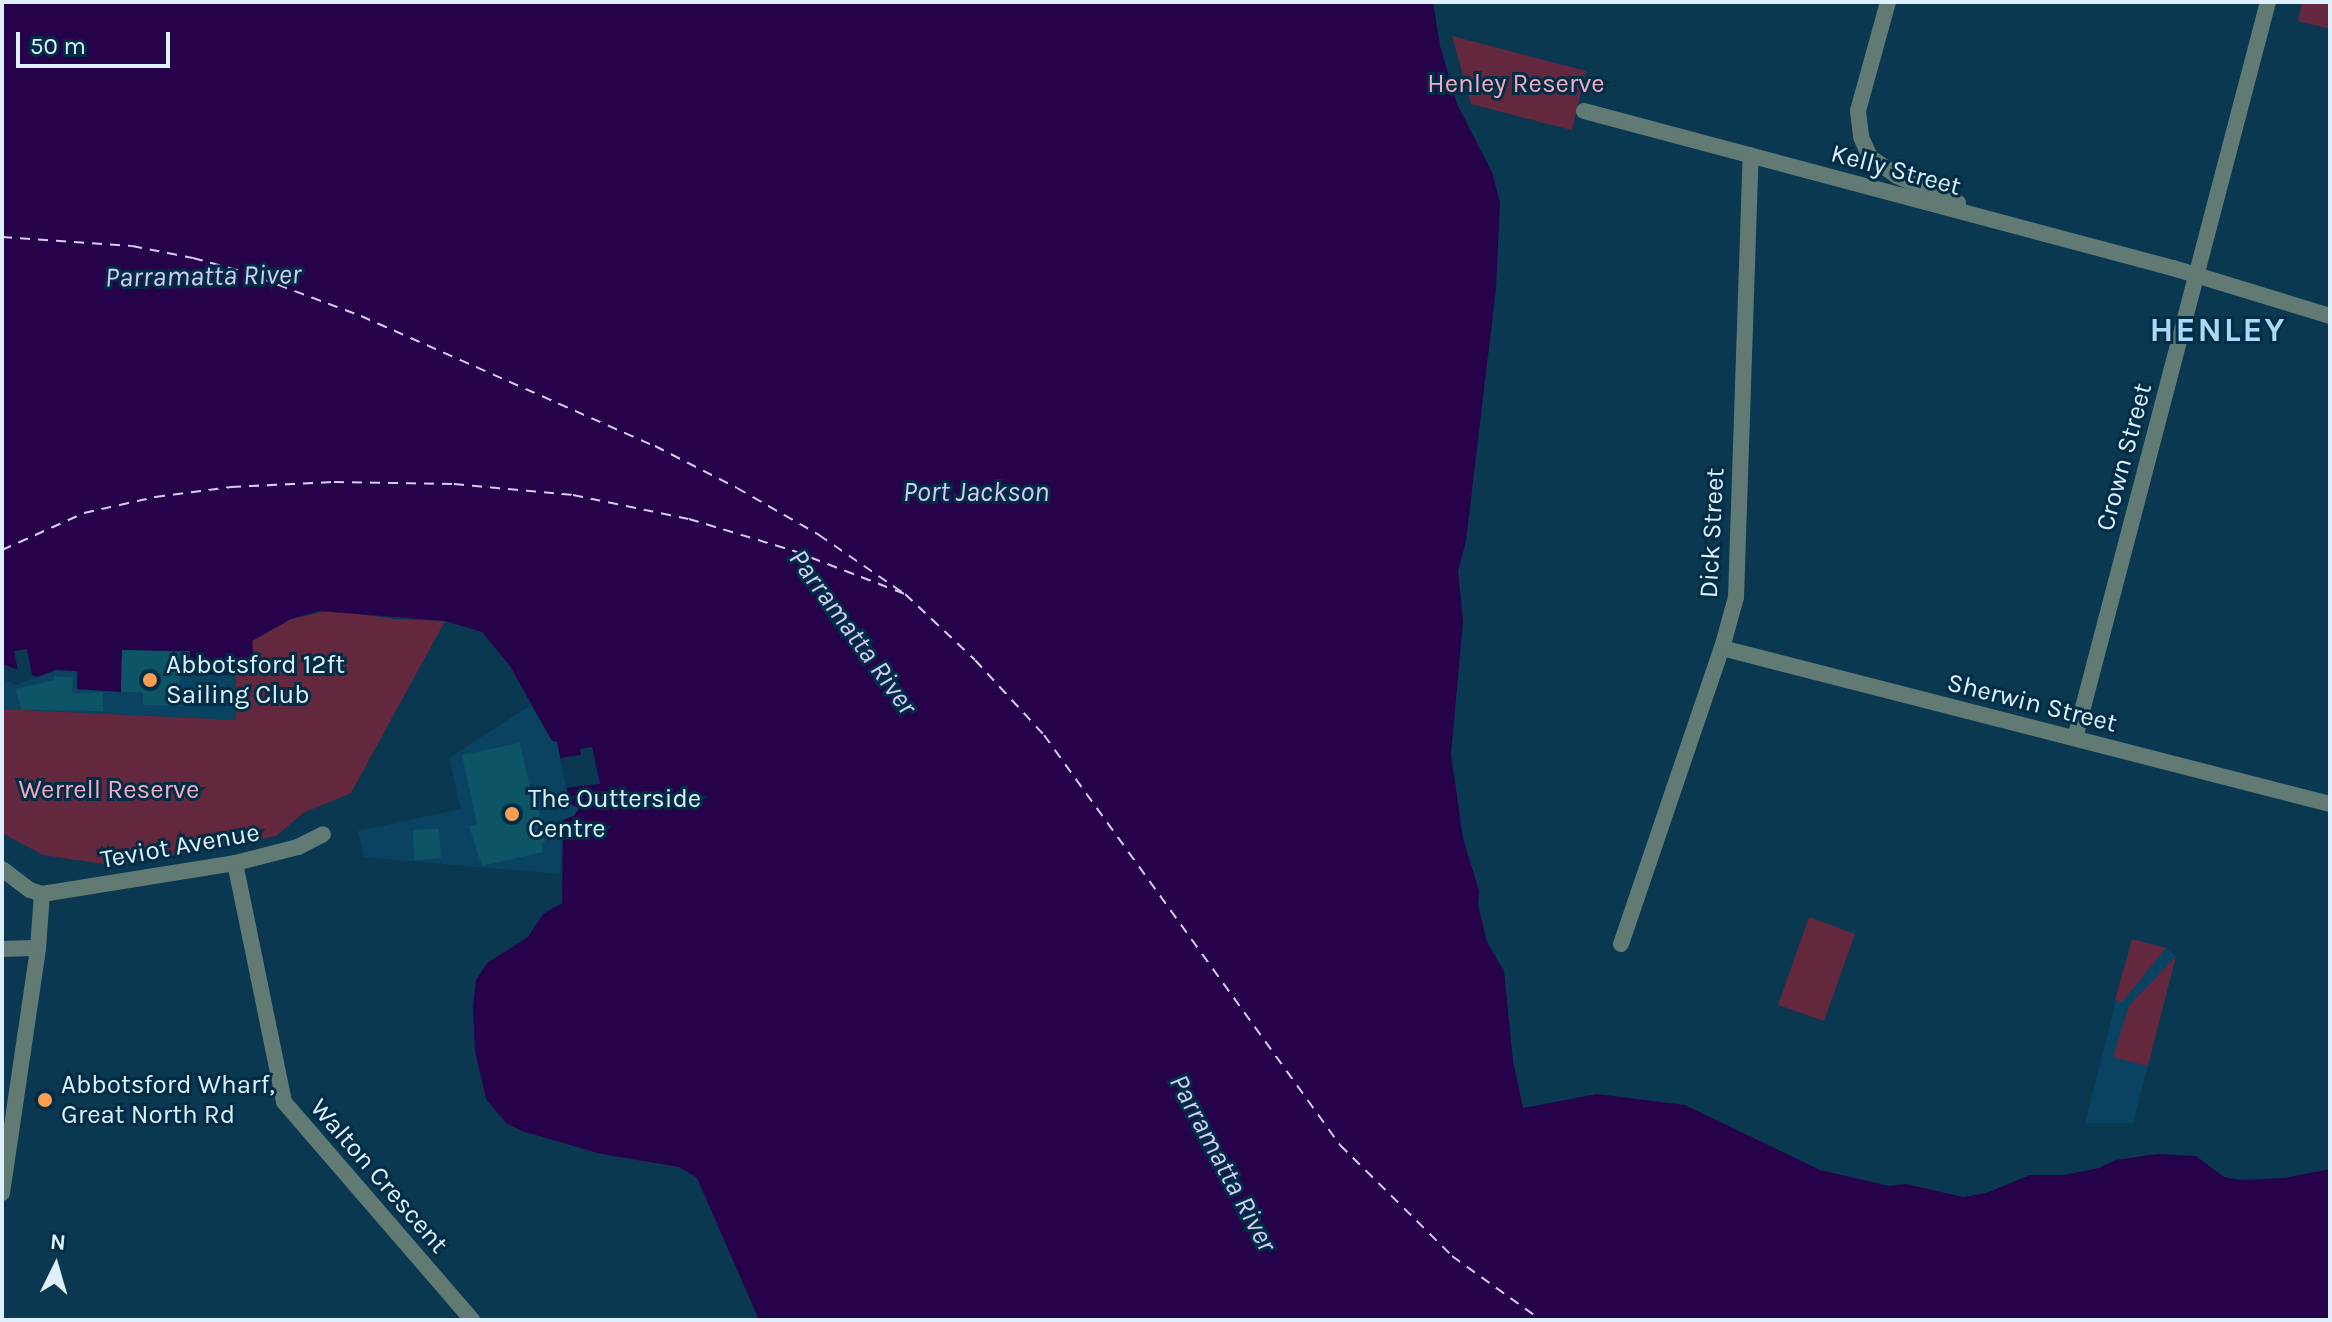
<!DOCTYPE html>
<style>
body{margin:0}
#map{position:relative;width:2332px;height:1322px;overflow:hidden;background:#0a3851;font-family:Karla,sans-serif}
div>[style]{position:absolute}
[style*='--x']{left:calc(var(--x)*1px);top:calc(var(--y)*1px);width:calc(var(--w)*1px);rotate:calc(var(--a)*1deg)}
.built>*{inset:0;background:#0a4361}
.green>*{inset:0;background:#63273e}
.water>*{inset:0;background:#26024a}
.pier>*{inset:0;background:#0a3851}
.ferry>*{height:2px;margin-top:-1px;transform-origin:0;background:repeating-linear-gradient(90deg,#d7cbf5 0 10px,transparent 0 18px)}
.building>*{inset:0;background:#0d5566}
.minor>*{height:16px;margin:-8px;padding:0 8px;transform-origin:8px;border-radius:8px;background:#627a74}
.tertiary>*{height:16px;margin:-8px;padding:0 8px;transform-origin:8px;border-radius:8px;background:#627a74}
.dots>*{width:22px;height:22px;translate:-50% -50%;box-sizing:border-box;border:4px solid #002d46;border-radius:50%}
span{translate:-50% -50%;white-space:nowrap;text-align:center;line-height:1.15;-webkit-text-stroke:6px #002d46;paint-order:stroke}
.park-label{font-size:26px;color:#f3abc2}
.street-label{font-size:26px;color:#def0fd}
.poi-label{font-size:26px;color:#def0fd}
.left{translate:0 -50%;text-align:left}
.water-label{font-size:28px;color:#d7cbf5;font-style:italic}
.district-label{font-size:34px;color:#abd9f9;font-weight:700;letter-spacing:2px}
.frame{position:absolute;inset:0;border:4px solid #def0fd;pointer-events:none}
.north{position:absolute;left:16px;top:1226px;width:80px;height:80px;-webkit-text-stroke:6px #002d46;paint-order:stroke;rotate:5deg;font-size:22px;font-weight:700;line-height:32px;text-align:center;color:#def0fd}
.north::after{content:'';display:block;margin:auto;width:28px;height:36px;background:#def0fd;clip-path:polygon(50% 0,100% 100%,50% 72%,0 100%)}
.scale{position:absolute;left:16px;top:32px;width:154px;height:36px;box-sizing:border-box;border:4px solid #def0fd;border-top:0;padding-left:10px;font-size:24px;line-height:28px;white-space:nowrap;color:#def0fd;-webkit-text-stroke:6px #002d46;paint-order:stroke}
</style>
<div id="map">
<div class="built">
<div style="clip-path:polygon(122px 650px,191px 651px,220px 675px,235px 674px,236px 720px,2px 709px,2px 679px,16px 685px,56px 670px,78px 671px,120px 691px)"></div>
<div style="clip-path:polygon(531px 705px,552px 741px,557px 741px,579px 808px,574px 816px,563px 820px,560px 874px,364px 857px,358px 831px,461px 809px,449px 758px)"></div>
<div style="clip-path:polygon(2132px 939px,2166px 948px,2176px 956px,2133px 1123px,2085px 1123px)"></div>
</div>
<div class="green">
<div style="clip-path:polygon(2302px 2px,2330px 2px,2330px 29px,2298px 21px)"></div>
<div style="clip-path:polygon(1452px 36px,1586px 71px,1572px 130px,1471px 104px)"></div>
<div style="clip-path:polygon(333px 610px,394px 619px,445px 621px,351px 793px,303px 813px,276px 836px,117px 866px,43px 855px,2px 833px,2px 709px,236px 720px,235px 674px,255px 673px,252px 641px,291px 619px)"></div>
<div style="clip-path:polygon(1809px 917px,1855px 934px,1824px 1021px,1778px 1005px)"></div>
<div style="clip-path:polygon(2132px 939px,2166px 948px,2122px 1002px,2115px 1000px)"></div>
<div style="clip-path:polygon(2176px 956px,2148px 1066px,2113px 1057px,2129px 1006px)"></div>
</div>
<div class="water">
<div style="clip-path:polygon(2px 2px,1433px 2px,1440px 46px,1457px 104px,1492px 172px,1500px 203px,1496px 288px,1466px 541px,1458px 571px,1463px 622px,1451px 754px,1463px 838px,1479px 891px,1478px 905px,1487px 942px,1504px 971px,1513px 1061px,1523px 1108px,1597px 1094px,1685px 1105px,1820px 1170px,1889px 1186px,1906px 1184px,1963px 1197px,1986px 1193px,2030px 1175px,2064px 1175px,2099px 1168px,2116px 1160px,2157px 1154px,2196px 1156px,2224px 1177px,2240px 1180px,2284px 1178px,2330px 1169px,2330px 1320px,759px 1320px,697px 1178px,679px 1167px,601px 1154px,522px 1131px,506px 1123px,486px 1099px,475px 1051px,473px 1007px,476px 980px,487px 963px,528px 937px,543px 914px,562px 903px,563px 820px,574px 816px,579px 808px,570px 804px,557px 742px,552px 741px,510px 666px,482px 632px,445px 621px,319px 611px,291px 619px,252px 641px,254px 660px,235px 674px,190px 675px,190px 651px,122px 650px,121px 692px,77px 689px,77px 671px,56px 670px,37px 677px,2px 664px)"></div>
</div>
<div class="pier">
<div style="clip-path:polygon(27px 649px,33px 680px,18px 672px,14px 651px)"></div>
<div style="clip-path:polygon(592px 747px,600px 784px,566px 788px,560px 758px,581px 755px,580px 749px)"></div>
</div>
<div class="ferry">
<div style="--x:2;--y:237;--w:130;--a:4"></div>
<div style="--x:132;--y:246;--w:62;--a:11.1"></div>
<div style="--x:193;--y:258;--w:53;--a:15.4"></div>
<div style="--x:244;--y:272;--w:125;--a:20.6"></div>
<div style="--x:361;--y:316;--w:321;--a:23.9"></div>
<div style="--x:655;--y:446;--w:92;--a:27.1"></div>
<div style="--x:737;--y:488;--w:95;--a:29.8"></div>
<div style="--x:819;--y:535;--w:101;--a:34.5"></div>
<div style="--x:2;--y:550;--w:90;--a:-24.3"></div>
<div style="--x:84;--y:513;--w:73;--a:-12.7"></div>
<div style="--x:155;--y:497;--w:77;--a:-7.5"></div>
<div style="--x:231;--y:487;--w:103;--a:-2.8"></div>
<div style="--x:334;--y:482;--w:120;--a:1"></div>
<div style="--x:454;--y:484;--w:120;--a:5.3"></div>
<div style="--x:573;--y:495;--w:118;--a:11.7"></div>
<div style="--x:689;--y:519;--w:110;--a:16.9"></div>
<div style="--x:794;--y:551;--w:119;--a:21.2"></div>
<div style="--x:905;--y:594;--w:96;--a:43.3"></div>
<div style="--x:975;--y:660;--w:102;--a:47.4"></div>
<div style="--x:1044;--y:735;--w:506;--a:54.17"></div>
<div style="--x:1340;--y:1145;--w:158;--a:44.7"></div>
<div style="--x:1452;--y:1256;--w:110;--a:35.7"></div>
</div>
<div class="building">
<div style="clip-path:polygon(122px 650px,180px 652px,179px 706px,143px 705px,143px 692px,121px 692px)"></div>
<div style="clip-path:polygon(54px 676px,73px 678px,72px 693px,103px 692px,103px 711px,21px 710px,16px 689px,54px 680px)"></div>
<div style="clip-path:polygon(520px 743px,533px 802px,537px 802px,545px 843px,542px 843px,543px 852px,482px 866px,469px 826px,477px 824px,462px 755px)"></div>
<div style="clip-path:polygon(439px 829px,441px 858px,414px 860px,413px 830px)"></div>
</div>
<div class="minor">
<div style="--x:1888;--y:2;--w:113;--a:105.4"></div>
<div style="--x:1858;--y:111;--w:26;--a:83"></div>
<div style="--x:1861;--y:137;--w:22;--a:66"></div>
<div style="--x:1870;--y:157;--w:33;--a:35"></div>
<div style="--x:1897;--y:176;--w:67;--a:23.9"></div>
<div style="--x:1584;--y:111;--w:610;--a:14.93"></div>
<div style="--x:2173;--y:268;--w:164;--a:17"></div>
<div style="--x:1722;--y:648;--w:628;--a:14.39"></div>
<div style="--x:2075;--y:738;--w:761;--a:-75.31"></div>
<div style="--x:235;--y:863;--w:244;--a:78.4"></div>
<div style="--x:284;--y:1102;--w:288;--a:49.2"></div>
<div style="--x:2;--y:869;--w:35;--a:37"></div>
<div style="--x:30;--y:890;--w:13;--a:18"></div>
<div style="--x:42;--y:894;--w:195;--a:-9.1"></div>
<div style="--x:235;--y:863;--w:65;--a:-14.3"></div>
<div style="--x:298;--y:847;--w:28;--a:-27"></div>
<div style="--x:1621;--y:944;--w:313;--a:-71.2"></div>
<div style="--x:1722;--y:648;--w:53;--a:-74.6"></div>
<div style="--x:1736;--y:597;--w:442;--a:-88.1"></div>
<div style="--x:2;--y:949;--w:36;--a:-2"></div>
</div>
<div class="tertiary">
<div style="--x:2;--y:1193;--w:248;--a:-81.6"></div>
<div style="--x:38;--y:948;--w:54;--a:-85.8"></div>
</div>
<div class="dots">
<div style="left:150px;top:680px;background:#fb9e50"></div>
<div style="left:512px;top:814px;background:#fb9e50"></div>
<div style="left:45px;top:1100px;background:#fb9e50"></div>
</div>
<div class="park-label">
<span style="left:1516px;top:84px">Henley Reserve</span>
<span style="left:109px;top:790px">Werrell Reserve</span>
</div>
<div class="street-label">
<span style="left:1896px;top:170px;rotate:15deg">Kelly Street</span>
<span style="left:2124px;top:457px;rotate:-75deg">Crown Street</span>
<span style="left:1712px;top:533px;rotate:-87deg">Dick Street</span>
<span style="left:2032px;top:703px;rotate:14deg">Sherwin Street</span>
<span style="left:180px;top:846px;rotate:-10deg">Teviot Avenue</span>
<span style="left:379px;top:1176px;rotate:49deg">Walton Crescent</span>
</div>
<div class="poi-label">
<span class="left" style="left:166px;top:680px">Abbotsford 12ft<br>Sailing Club</span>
<span class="left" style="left:528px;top:814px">The Outterside<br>Centre</span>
<span class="left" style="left:61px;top:1100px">Abbotsford Wharf,<br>Great North Rd</span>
</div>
<div class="water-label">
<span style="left:203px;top:276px;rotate:-1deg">Parramatta River</span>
<span style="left:976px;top:492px">Port Jackson</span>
<span style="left:853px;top:632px;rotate:54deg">Parramatta River</span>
<span style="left:1223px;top:1163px;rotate:62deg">Parramatta River</span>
</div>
<div class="district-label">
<span style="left:2218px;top:331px">HENLEY</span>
</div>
<div class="frame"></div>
<div class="north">N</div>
<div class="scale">50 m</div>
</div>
